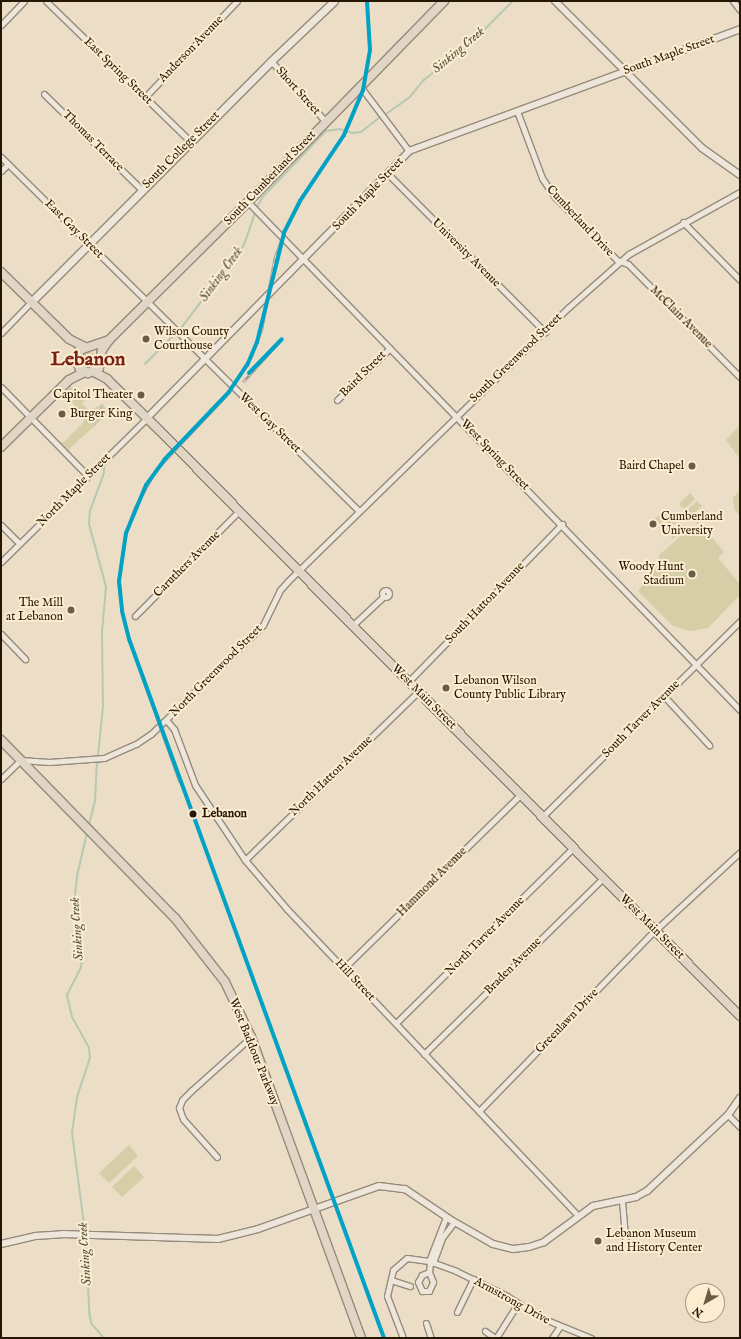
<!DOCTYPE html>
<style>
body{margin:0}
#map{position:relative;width:741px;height:1339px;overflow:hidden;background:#ecdec6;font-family:"IM FELL English",serif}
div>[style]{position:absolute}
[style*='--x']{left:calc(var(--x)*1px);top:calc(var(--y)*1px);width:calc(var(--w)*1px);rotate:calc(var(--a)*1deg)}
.green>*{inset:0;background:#d5cea6}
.round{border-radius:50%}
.stream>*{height:1.5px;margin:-0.75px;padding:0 0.75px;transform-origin:0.75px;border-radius:0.75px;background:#b6c8b3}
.roads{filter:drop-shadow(1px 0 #958b7c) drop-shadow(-1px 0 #958b7c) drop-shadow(0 1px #958b7c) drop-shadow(0 -1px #958b7c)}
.minor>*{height:5px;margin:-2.5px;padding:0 2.5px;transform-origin:2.5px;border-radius:2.5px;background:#eee6da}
.minor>.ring{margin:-2.5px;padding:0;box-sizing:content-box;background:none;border:5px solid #eee6da;border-radius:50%}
.tertiary>*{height:6px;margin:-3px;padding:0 3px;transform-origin:3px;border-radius:3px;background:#eee6da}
.secondary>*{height:7px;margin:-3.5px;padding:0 3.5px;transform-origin:3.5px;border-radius:3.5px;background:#eee6da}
.primary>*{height:8px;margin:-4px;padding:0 4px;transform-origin:4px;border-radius:4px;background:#e1d6c5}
.rail>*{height:3px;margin-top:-1.5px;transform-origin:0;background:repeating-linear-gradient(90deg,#fcecd0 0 4.5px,#a59e94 0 9px);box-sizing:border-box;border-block:1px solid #a59e94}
.rail-1>*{height:4px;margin:-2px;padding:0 2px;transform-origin:2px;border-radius:2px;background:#02a2c4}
.dots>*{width:11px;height:11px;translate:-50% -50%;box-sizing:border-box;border:2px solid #fcecd0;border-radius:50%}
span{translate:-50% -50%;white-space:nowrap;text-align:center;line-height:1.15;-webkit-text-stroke:4px #fcecd0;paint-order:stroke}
.street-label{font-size:12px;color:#261604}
.poi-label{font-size:12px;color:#261604}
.left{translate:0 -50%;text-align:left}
.right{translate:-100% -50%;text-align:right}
.stop-label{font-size:12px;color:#261604;font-weight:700}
.water-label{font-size:13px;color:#50513e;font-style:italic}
.town-label{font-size:20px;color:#7a1f14;font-weight:700}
.frame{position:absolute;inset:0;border:2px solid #261604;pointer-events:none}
.north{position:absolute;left:685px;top:1283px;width:40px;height:40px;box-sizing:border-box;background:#fcecd0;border:1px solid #a6967e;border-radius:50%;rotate:218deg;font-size:11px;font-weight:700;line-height:16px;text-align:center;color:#261604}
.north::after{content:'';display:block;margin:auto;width:14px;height:18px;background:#6b5c48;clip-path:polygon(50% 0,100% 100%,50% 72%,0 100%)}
</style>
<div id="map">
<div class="green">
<div class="round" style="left:81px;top:352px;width:16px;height:16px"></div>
<div style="clip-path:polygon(71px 386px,85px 400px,82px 404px,90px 411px,102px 404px,110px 412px,69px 449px,71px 453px,60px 442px,64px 442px,83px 423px,85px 416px,80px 411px,78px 413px,78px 409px,65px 394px,59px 398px)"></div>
<div style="clip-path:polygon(740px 425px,740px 459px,726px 440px)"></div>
<div style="clip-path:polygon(740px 490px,740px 516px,734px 509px,733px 498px)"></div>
<div style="clip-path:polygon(690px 493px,695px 499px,684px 509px,679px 504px)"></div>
<div style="clip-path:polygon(697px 501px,702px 506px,690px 517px,686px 511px)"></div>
<div style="clip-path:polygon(667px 508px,672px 514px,660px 524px,655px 519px)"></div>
<div style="clip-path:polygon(704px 508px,709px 514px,697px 524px,693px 519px)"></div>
<div style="clip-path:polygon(674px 515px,678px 521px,667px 531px,662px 526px)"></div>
<div style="clip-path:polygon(680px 523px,685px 528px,673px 539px,668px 533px)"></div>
<div style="clip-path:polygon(701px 524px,724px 552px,718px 558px,740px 584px,740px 595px,708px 628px,690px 631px,673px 626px,638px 591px,659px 564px,659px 555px,689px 529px,695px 529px)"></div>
<div style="clip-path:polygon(129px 1145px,138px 1156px,109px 1183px,99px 1173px)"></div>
<div style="clip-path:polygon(134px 1166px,144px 1177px,122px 1197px,112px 1187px)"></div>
</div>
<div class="stream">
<div style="--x:386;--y:114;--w:29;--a:-35"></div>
<div style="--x:410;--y:97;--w:22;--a:-51"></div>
<div style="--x:424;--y:80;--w:67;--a:-38.9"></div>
<div style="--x:476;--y:38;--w:52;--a:-45"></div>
<div style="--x:256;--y:209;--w:13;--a:-61"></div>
<div style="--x:262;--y:198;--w:93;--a:-46.3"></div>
<div style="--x:326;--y:131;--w:14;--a:-8"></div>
<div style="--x:340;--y:129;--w:13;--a:18"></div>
<div style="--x:352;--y:133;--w:9;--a:-6"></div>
<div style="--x:361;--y:132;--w:23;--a:-38"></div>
<div style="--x:179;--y:331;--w:108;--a:-52.9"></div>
<div style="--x:244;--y:245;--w:34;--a:-71"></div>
<div style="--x:145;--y:364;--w:44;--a:-45"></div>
<div style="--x:95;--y:425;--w:8;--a:-83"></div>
<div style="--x:96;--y:417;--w:13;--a:-61"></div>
<div style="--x:98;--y:756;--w:50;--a:-84.3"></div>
<div style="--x:103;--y:706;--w:74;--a:-90.8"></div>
<div style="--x:102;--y:632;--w:45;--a:-84.9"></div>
<div style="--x:106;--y:587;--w:65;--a:-105.1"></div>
<div style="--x:89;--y:524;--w:13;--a:-86"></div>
<div style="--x:90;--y:511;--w:40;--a:-69.8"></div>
<div style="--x:104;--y:473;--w:9;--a:-90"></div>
<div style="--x:89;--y:825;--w:25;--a:-76"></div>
<div style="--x:95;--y:801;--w:41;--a:-87.2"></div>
<div style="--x:85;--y:1233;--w:101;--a:-97.4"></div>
<div style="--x:72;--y:1133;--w:36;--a:-82"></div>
<div style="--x:77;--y:1097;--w:41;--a:-71.6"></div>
<div style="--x:90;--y:1058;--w:10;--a:-96"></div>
<div style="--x:89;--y:1048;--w:35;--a:-119"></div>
<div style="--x:72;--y:1017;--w:23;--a:-103"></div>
<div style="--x:67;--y:995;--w:30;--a:-63"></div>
<div style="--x:81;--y:968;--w:9;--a:-84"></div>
<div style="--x:82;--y:959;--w:55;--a:-98.4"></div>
<div style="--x:74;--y:905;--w:29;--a:-84"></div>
<div style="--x:77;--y:876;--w:44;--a:-76.9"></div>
<div style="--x:86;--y:1237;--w:78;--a:87.1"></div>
<div style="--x:90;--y:1315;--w:9;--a:77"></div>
<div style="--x:92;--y:1324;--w:18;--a:49"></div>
</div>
<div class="roads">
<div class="minor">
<div style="--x:46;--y:1;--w:201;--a:44.2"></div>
<div style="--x:733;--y:1;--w:11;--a:52"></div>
<div style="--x:1;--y:25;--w:33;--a:-46"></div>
<div style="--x:271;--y:61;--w:81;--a:48"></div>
<div style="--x:360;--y:86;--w:81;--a:53"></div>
<div style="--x:44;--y:94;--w:137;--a:44.4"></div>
<div style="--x:145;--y:97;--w:133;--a:-46.2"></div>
<div style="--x:517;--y:111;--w:72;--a:69.5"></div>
<div style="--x:542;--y:178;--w:23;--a:56"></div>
<div style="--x:555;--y:197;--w:88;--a:45.5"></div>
<div style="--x:617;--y:260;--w:12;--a:20"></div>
<div style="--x:628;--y:264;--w:159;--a:45.3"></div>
<div style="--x:1;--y:157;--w:503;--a:44.68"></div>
<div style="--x:1;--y:171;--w:10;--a:-45"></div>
<div style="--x:388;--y:174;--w:223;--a:45.2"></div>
<div style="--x:248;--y:202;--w:707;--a:45.92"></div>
<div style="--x:683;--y:222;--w:81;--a:45.5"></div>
<div style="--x:1;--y:333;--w:43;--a:-45.9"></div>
<div style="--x:1;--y:387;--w:123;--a:45.7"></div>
<div style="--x:337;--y:400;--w:74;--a:-44.5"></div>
<div style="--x:1;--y:525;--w:25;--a:45"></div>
<div style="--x:1;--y:562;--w:205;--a:-44.6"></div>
<div class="ring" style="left:382.5px;top:590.5px;width:2px;height:2px"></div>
<div style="--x:135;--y:616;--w:148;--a:-45.3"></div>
<div style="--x:353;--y:625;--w:42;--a:-43.1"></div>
<div style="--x:1;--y:634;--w:35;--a:46"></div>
<div style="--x:408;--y:682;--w:221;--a:-45.7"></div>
<div style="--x:664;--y:696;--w:67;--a:47.4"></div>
<div style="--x:167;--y:721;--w:11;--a:49"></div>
<div style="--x:174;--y:729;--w:60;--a:69.4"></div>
<div style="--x:195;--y:785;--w:90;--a:56.3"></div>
<div style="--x:245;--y:860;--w:65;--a:49.4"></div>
<div style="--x:287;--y:909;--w:423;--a:46.5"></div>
<div style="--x:1;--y:779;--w:28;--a:-44"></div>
<div style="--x:21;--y:760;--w:28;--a:4"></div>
<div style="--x:49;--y:762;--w:55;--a:-4.2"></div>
<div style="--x:104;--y:758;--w:35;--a:-24"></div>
<div style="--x:136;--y:744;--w:18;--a:-34"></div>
<div style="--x:151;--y:734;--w:156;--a:-44.2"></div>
<div style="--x:263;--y:625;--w:39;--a:-64"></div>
<div style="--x:280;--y:590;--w:12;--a:-48"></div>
<div style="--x:288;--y:581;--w:392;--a:-44.3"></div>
<div style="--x:569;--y:307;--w:80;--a:-41.5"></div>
<div style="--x:629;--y:254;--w:127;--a:-29.2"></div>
<div style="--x:542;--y:817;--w:279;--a:-44.7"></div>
<div style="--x:245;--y:860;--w:241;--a:-44.2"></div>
<div style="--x:344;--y:968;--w:247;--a:-44.5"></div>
<div style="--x:396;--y:1023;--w:249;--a:-44.7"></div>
<div style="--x:424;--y:1054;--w:251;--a:-44.5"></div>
<div style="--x:479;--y:1111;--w:243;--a:-45.8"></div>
<div style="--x:648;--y:937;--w:125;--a:-42.7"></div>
<div style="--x:728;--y:1115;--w:17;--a:45"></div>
<div style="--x:217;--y:1157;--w:51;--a:-131.8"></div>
<div style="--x:183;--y:1119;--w:12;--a:-110"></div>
<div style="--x:179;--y:1108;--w:9;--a:-69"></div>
<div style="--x:182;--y:1100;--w:14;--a:-45"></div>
<div style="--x:192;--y:1090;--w:79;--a:-41.9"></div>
<div style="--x:622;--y:1201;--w:47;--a:85.1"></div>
<div style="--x:429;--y:1261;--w:47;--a:-68.9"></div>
<div style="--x:433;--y:1263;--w:27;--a:-70"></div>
<div style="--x:442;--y:1238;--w:20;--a:-53"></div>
<div style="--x:429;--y:1272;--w:8;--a:157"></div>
<div style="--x:422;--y:1275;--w:8;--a:120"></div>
<div style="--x:418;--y:1282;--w:10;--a:66"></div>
<div style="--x:422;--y:1291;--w:7;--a:0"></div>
<div style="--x:429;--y:1291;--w:10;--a:-66"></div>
<div style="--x:433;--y:1282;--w:11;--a:-112"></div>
<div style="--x:429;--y:1272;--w:10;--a:-84"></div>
<div style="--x:391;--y:1280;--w:20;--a:18"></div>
<div style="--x:457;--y:1312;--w:37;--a:-64"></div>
<div style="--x:426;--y:1323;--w:16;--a:72"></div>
<div style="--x:485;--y:1331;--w:12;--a:35"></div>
<div style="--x:403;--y:1338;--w:45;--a:-110.9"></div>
<div style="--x:387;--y:1296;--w:27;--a:-77"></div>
<div style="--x:393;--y:1270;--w:18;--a:-41"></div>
<div style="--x:407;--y:1258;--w:22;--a:8"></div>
<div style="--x:429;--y:1261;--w:29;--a:20"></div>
<div style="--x:456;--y:1271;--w:57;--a:26.1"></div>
<div style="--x:507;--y:1296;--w:41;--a:32.2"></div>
<div style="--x:542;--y:1318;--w:53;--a:22.2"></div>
<div style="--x:496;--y:1338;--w:41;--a:-57.8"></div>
<div style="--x:552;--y:1338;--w:14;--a:-56"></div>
</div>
<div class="tertiary">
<div style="--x:555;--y:1;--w:208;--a:45"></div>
<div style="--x:702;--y:148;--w:47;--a:35.4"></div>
<div style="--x:147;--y:418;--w:374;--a:-45.5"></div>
<div style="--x:409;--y:151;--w:353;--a:-20.2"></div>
<div style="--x:1;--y:1244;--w:36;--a:-13"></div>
<div style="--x:36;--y:1236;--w:26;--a:-4"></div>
<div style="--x:62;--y:1234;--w:156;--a:1.8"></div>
<div style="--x:218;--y:1239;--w:41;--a:-14"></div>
<div style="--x:258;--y:1229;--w:128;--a:-19.6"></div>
<div style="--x:379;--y:1186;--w:26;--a:7"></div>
<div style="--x:405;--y:1189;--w:55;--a:34"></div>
<div style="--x:451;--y:1220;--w:48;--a:29.7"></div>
<div style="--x:493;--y:1244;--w:21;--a:14"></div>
<div style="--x:513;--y:1249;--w:16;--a:-7"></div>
<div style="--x:529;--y:1247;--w:16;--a:-18"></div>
<div style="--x:544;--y:1242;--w:61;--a:-36.3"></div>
<div style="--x:593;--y:1206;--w:44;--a:-11.8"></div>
<div style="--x:636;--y:1197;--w:13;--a:-29"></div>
<div style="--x:647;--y:1191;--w:111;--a:-43.2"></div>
<div style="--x:728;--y:1115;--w:21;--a:-55"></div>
</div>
<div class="secondary">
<div style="--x:31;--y:302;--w:340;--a:-45.1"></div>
<div style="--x:271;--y:61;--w:87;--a:-43.6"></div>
</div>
<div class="primary">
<div style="--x:1;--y:272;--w:95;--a:44.6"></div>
<div style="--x:69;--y:339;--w:18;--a:27"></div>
<div style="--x:109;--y:340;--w:31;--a:161"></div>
<div style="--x:80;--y:350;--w:11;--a:112"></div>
<div style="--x:76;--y:360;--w:10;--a:66"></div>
<div style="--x:80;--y:369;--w:9;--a:27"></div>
<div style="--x:88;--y:373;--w:12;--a:-24"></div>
<div style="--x:99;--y:368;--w:18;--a:-81"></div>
<div style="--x:102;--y:350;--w:12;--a:-55"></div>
<div style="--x:109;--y:340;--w:196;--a:-44.8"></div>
<div style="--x:248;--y:202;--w:281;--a:-45.7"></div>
<div style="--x:94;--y:372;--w:15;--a:28"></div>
<div style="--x:107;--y:379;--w:73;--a:44.4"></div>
<div style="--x:159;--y:430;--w:825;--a:45.25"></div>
<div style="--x:1;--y:447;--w:95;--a:-44.6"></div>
<div style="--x:69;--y:380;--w:18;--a:-27"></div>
<div style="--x:1;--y:740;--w:249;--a:45.7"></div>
<div style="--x:175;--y:918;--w:81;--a:52"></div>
<div style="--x:225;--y:982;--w:61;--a:64.7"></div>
<div style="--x:251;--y:1037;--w:320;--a:69.9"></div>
</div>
</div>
<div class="rail">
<div style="--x:243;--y:382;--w:58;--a:-47.8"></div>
<div style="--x:180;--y:782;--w:152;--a:-109.6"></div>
<div style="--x:129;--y:639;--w:29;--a:-104"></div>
<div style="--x:122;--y:611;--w:30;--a:-96"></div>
<div style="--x:119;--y:581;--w:49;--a:-81.7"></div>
<div style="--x:126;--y:533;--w:27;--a:-70"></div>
<div style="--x:135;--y:508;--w:43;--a:-61.1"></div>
<div style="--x:156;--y:470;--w:100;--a:-46.6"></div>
<div style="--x:225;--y:397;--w:48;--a:-57"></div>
<div style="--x:251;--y:357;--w:31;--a:-69"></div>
<div style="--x:262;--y:328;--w:71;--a:-79.5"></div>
<div style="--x:275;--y:258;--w:27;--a:-70"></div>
<div style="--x:284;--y:233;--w:36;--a:-63"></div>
<div style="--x:300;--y:201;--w:79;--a:-56.3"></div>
<div style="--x:344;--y:135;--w:49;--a:-67.1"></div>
<div style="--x:363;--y:90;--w:41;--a:-80.1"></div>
<div style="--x:370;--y:50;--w:49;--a:-93.5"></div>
</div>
<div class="rail-1">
<div style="--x:367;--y:1;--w:49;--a:86.5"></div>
<div style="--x:370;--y:50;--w:41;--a:99.9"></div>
<div style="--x:363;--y:90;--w:49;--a:112.9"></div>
<div style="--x:344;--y:135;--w:79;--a:123.7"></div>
<div style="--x:300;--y:201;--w:36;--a:117"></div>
<div style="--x:284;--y:233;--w:112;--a:103.9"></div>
<div style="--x:257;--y:342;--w:25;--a:113"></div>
<div style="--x:247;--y:365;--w:32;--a:124"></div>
<div style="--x:229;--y:392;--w:93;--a:133.7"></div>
<div style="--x:165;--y:459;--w:32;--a:126"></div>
<div style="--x:146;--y:485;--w:52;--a:112.6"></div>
<div style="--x:126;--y:533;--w:49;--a:98.3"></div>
<div style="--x:119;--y:581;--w:30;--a:84"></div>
<div style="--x:122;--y:611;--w:29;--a:76"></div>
<div style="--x:129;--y:639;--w:744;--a:69.96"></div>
<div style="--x:249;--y:373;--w:47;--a:-45.9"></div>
</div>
<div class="dots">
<div style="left:146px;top:339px;background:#6b5c48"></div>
<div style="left:141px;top:395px;background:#6b5c48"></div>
<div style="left:62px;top:414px;background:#6b5c48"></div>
<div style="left:692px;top:466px;background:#6b5c48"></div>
<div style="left:653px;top:524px;background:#6b5c48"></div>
<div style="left:692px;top:574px;background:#6b5c48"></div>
<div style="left:71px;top:610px;background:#6b5c48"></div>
<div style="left:446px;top:688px;background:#6b5c48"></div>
<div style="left:193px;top:814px;background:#261604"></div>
<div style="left:598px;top:1241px;background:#6b5c48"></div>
</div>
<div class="street-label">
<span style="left:191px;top:49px;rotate:-46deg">Anderson Avenue</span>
<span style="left:669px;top:55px;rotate:-20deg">South Maple Street</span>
<span style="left:118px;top:71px;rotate:44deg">East Spring Street</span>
<span style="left:298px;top:91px;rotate:48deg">Short Street</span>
<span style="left:93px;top:141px;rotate:45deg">Thomas Terrace</span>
<span style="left:181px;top:150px;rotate:-45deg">South College Street</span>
<span style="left:270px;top:178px;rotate:-46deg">South Cumberland Street</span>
<span style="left:368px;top:194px;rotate:-46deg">South Maple Street</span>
<span style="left:580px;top:221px;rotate:47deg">Cumberland Drive</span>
<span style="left:74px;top:229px;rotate:45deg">East Gay Street</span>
<span style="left:466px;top:253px;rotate:45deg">University Avenue</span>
<span style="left:681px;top:317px;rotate:45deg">McClain Avenue</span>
<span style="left:516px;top:358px;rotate:-44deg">South Greenwood Street</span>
<span style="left:363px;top:374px;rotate:-45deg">Baird Street</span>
<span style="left:270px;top:423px;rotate:44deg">West Gay Street</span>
<span style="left:495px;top:455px;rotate:46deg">West Spring Street</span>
<span style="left:74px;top:490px;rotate:-45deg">North Maple Street</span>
<span style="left:187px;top:564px;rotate:-45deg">Caruthers Avenue</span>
<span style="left:485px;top:603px;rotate:-46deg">South Hatton Avenue</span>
<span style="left:216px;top:671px;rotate:-45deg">North Greenwood Street</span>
<span style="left:424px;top:697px;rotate:45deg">West Main Street</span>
<span style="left:641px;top:719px;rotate:-45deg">South Tarver Avenue</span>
<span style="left:331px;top:776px;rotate:-44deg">North Hatton Avenue</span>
<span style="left:432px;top:882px;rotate:-45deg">Hammond Avenue</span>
<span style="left:652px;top:927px;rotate:45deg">West Main Street</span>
<span style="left:485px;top:936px;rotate:-45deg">North Tarver Avenue</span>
<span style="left:513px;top:966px;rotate:-45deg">Braden Avenue</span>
<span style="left:355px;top:980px;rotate:47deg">Hill Street</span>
<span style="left:567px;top:1021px;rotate:-46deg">Greenlawn Drive</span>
<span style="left:254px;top:1052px;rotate:68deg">West Baddour Parkway</span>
<span style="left:512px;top:1301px;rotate:29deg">Armstrong Drive</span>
</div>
<div class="poi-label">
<span class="left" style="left:154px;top:339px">Wilson County<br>Courthouse</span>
<span class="right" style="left:133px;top:395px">Capitol Theater</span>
<span class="left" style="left:70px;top:414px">Burger King</span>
<span class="right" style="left:684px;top:466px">Baird Chapel</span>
<span class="left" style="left:661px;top:524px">Cumberland<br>University</span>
<span class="right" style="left:684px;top:574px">Woody Hunt<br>Stadium</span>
<span class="right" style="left:63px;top:610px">The Mill<br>at Lebanon</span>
<span class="left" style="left:454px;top:688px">Lebanon Wilson<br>County Public Library</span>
<span class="left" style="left:606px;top:1241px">Lebanon Museum<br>and History Center</span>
</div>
<div class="stop-label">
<span class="left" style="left:202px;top:814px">Lebanon</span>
</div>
<div class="water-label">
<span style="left:459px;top:51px;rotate:-40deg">Sinking Creek</span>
<span style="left:222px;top:275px;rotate:-54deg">Sinking Creek</span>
<span style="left:78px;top:929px;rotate:-94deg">Sinking Creek</span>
<span style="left:86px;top:1254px;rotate:-94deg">Sinking Creek</span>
</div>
<div class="town-label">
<span style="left:88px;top:359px">Lebanon</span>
</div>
<div class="frame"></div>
<div class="north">N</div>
</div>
